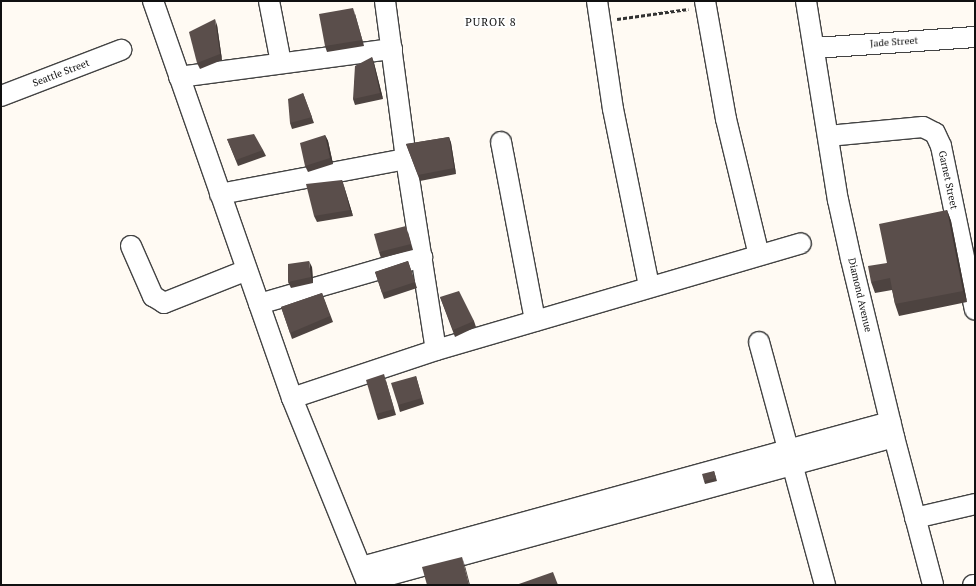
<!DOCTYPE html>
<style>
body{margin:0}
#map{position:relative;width:976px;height:586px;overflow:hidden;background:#fffaf3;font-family:"PT Serif",serif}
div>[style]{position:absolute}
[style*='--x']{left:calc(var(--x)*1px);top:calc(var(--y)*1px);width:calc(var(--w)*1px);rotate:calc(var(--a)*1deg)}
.path>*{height:2.5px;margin-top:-1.25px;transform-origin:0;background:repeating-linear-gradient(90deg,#323232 0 4px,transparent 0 6px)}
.roads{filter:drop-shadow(1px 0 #434343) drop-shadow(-1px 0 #434343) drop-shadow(0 1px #434343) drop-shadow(0 -1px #434343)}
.minor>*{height:20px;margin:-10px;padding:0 10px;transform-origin:10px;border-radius:10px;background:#fff}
.wall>*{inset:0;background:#4d4340}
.shaded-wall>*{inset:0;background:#3f3734}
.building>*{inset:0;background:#5a4e4b}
span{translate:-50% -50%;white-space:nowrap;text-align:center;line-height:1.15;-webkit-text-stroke:4px #fff;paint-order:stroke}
.street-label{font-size:10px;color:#101010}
.neighbourhood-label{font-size:11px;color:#101010;letter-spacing:1px}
.frame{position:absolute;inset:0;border:2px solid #101010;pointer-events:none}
</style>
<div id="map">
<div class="path">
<div style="--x:617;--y:19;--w:72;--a:-8"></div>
</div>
<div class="roads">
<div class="minor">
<div style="--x:153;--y:1;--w:421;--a:70.7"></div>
<div style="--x:292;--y:398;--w:202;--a:67.9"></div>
<div style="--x:269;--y:1;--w:63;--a:79"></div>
<div style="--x:385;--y:1;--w:159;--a:82.4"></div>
<div style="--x:406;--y:159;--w:193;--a:81.1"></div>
<div style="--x:597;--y:1;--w:109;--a:81.6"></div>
<div style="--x:613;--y:109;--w:181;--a:78.5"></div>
<div style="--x:705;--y:1;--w:120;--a:79.9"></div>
<div style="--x:726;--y:119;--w:140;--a:76.4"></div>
<div style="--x:806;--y:1;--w:202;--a:80.9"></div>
<div style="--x:838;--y:200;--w:60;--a:77.6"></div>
<div style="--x:851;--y:259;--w:183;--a:76.4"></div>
<div style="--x:894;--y:437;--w:153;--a:75.2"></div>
<div style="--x:814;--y:48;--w:161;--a:-3.9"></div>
<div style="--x:179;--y:77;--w:215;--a:-7.5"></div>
<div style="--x:1;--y:96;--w:129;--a:-21"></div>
<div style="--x:828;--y:136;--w:95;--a:-5.4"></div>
<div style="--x:923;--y:127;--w:13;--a:27"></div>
<div style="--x:935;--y:133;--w:14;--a:65"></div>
<div style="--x:941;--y:146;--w:167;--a:78.3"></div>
<div style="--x:501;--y:142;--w:182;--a:79.2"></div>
<div style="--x:220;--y:194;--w:189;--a:-10.7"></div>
<div style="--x:131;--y:246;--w:55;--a:66.3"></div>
<div style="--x:153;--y:296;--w:13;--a:32"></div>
<div style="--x:164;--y:303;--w:89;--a:-21.7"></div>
<div style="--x:259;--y:304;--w:170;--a:-16.1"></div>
<div style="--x:759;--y:342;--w:252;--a:74.8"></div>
<div style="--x:292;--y:398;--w:152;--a:-18.4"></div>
<div style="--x:436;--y:350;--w:380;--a:-16.3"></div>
<div style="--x:915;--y:518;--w:62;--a:-13.1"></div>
<div style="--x:362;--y:567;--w:548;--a:-15.36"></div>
<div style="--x:367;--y:581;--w:546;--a:-15.28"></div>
<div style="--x:973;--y:585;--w:2;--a:0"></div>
</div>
</div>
<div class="wall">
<div style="clip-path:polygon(355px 14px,364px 46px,327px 52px,325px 46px)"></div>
<div style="clip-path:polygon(217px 25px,222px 60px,200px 69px,197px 63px)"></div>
<div style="clip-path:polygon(372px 57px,374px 63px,383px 99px,355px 105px,353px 99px)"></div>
<div style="clip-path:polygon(303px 93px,314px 123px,292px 129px,290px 123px)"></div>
<div style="clip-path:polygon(325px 135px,328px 141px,333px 164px,308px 172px,305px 166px)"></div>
<div style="clip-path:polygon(449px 137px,451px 143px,456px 174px,420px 181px,406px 144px)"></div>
<div style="clip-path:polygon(227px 139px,263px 150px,266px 156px,238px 166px)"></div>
<div style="clip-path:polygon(342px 180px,353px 216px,317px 222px,314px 216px)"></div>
<div style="clip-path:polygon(947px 210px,951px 221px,967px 302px,899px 316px,895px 304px,892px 290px,875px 293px,871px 282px,887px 263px)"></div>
<div style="clip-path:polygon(408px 232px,413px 250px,381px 258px,379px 252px)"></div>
<div style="clip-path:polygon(408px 261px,417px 288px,384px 299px,375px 272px)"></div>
<div style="clip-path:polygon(312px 267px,313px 283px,291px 288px,288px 282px)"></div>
<div style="clip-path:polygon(322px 293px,333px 322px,292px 339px,281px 307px)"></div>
<div style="clip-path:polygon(440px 297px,474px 321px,476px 327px,455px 337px)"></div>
<div style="clip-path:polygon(416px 376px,424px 404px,400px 412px,398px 405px)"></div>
<div style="clip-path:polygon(386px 381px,396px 415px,378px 420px,376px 414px)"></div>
<div style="clip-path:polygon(714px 471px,717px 481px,705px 484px,704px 481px)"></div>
</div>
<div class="shaded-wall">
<div style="clip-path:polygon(353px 8px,355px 14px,364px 46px,362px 40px)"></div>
<div style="clip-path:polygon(215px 19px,217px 25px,222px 60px,220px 54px)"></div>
<div style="clip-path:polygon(372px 57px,374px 63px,383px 99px,380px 93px)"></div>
<div style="clip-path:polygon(325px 135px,328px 141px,333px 164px,330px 158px)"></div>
<div style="clip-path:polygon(449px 137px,451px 143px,456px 174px,454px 168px)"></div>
<div style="clip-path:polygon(342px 180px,344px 186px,353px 216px,350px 210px)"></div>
<div style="clip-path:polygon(947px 210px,951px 221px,967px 302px,963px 291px)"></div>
<div style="clip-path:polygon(309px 261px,312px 267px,313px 283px,311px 277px)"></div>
<div style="clip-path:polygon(462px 557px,465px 566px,470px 585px,469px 585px)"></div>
</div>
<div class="building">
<div style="clip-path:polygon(353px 8px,362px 40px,325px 46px,319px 14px)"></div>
<div style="clip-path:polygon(215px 19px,220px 54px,197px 63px,189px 32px)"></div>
<div style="clip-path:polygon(372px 57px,380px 93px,353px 99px,355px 66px)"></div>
<div style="clip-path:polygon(303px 93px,312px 117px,290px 123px,288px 99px)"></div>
<div style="clip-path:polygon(254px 134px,263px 150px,236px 160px,227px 139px)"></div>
<div style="clip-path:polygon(325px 135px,330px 158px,305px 166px,300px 143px)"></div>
<div style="clip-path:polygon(449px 137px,454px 168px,418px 175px,406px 144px)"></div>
<div style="clip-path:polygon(342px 180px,350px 210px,314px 216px,306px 184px)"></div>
<div style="clip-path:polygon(947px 210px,963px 291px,895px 304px,890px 278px,871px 282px,868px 266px,887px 263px,879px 224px)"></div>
<div style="clip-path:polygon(406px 226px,411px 244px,379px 252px,374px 234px)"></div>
<div style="clip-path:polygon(309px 261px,311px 277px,288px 282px,288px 264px)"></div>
<div style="clip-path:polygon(408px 261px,415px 282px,382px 293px,375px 272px)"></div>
<div style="clip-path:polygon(459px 291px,474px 321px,453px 330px,440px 297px)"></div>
<div style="clip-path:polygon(322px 293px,330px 316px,290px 333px,281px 307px)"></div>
<div style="clip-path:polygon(384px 374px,394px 409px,376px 414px,366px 380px)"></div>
<div style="clip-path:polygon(416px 376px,422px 398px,398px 405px,391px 383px)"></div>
<div style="clip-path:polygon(714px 471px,716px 478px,704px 481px,702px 474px)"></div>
<div style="clip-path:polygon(462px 557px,469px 585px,427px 585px,422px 567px)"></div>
<div style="clip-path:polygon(553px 572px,558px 585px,516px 585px)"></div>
</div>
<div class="street-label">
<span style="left:894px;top:42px;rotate:-4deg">Jade Street</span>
<span style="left:61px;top:73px;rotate:-21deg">Seattle Street</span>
<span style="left:948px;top:180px;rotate:78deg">Garnet Street</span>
<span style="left:860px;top:295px;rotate:77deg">Diamond Avenue</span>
</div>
<div class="neighbourhood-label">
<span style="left:491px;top:22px">PUROK 8</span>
</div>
<div class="frame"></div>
</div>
